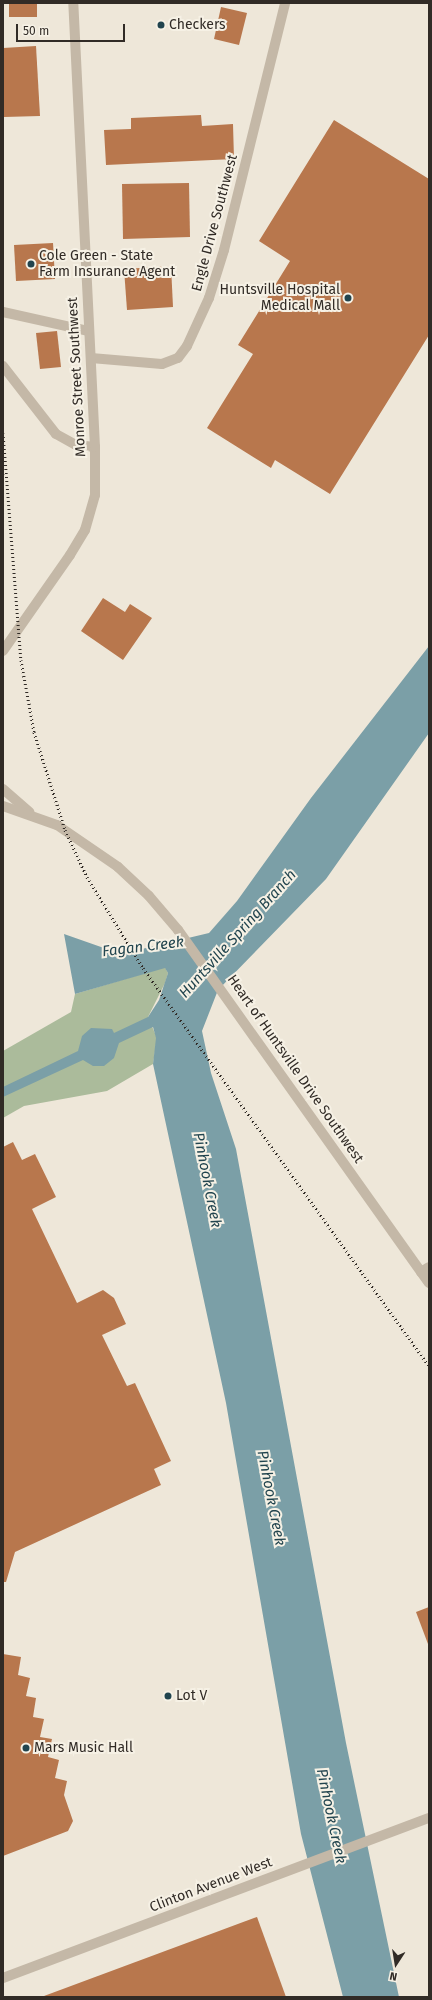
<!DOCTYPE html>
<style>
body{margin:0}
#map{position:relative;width:432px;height:2000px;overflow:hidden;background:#eee7d9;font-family:"Fira Sans",sans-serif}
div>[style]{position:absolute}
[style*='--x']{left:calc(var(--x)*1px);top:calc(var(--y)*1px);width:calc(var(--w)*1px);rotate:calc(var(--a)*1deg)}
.green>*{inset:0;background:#abbb9b}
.water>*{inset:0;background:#7b9fa7}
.building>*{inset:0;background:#b8774d}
.minor>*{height:10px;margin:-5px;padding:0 5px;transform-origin:5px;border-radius:5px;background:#c4b8a7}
.tertiary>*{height:10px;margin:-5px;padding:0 5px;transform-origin:5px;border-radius:5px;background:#c4b8a7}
.rail>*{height:3px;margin-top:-1.5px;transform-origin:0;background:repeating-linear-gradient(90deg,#312b26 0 1px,transparent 0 4px)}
.dots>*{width:11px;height:11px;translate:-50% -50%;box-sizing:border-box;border:2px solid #f6f1e5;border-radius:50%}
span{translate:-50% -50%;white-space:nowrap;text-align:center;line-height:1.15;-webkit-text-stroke:4px #f6f1e5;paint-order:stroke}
.poi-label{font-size:14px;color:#312b26}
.left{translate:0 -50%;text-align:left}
.right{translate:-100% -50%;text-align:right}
.street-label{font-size:14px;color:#312b26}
.water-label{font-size:15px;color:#21444e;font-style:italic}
.frame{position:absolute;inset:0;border:4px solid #312b26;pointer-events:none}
.north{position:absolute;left:376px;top:1944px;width:40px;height:40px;-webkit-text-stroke:3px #f6f1e5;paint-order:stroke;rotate:192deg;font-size:11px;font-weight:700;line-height:16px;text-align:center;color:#312b26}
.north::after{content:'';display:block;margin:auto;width:14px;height:18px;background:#312b26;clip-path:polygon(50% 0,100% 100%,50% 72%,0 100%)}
.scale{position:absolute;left:16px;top:24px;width:109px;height:18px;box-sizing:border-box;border:2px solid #312b26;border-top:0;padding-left:5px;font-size:12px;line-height:14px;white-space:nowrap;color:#312b26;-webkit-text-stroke:3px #f6f1e5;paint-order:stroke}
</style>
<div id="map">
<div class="green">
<div style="clip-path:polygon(165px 967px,168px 973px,165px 983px,148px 1017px,157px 1038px,153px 1064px,107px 1091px,24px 1106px,3px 1118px,3px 1051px,71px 1012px,75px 994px)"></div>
</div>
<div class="water">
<div style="clip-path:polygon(429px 646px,429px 733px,326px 879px,218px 990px,202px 1031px,211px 1073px,236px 1149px,346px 1743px,399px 1997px,343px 1997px,301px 1834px,226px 1403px,153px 1064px,156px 1038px,153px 1027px,119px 1043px,114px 1058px,104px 1066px,93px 1066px,83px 1060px,3px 1097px,3px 1087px,78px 1051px,82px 1036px,91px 1028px,112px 1029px,114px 1033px,148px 1017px,159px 1000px,168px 973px,165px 968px,75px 994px,64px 934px,121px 954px,209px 933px,237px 901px,311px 798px)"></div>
</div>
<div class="building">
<div style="clip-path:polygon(9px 3px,37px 3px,37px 17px,9px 17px)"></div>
<div style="clip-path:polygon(221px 7px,247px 13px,239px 45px,214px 39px)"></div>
<div style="clip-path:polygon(36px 46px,40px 116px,4px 117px,3px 48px)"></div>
<div style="clip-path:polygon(201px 115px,202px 126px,233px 124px,234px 159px,106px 165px,104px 130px,131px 129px,131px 118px)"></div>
<div style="clip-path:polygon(334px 120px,429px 179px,429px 335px,330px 494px,275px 460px,271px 468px,207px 428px,253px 354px,238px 345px,290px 261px,259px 241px)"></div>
<div style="clip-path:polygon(189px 183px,190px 237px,123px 239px,122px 184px)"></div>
<div style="clip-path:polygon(53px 243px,55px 279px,16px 281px,14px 245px)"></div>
<div style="clip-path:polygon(171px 266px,173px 307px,127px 310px,124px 269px)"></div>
<div style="clip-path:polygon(57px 331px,61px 367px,40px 369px,36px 333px)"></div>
<div style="clip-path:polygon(103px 598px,125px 612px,130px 604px,152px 618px,123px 660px,81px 631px)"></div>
<div style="clip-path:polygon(13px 1142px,22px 1160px,35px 1154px,56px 1197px,32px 1209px,77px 1303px,103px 1290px,114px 1298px,126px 1324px,102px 1335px,127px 1386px,135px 1383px,171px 1461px,154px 1469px,161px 1485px,15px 1552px,6px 1582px,3px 1582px,3px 1147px)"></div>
<div style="clip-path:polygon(429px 1607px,429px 1644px,428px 1644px,416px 1612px)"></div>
<div style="clip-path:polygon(3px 1654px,21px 1657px,18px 1675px,30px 1678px,26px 1696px,36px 1698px,33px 1717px,44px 1719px,40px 1737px,52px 1739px,48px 1757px,59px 1760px,55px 1778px,67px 1781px,64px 1795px,73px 1821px,68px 1831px,3px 1856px)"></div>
<div style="clip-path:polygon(257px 1917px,286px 1997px,44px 1997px,44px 1996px)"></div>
</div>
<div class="minor">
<div style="--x:91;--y:358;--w:71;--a:4.8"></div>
<div style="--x:162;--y:364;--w:17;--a:-21"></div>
<div style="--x:178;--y:358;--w:15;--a:-53"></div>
<div style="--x:187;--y:346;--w:53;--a:-65.4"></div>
<div style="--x:209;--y:298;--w:50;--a:-72.6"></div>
<div style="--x:224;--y:250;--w:254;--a:-76.1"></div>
<div style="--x:421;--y:1272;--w:9;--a:-32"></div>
</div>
<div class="tertiary">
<div style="--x:3;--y:312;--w:88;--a:12.5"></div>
<div style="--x:3;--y:366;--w:86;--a:52.1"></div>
<div style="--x:56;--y:434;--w:23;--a:29"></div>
<div style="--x:76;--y:445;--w:19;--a:6"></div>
<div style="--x:3;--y:651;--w:117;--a:-55.1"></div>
<div style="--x:70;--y:555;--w:29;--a:-59"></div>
<div style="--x:85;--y:530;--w:36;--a:-74"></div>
<div style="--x:95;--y:495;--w:48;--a:-90"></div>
<div style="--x:95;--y:447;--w:445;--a:-92.8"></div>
<div style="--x:3;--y:789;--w:35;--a:41"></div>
<div style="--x:3;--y:806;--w:57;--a:19.4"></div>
<div style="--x:57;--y:825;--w:74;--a:34.5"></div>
<div style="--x:118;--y:867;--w:42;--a:43.1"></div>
<div style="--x:149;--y:896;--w:45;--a:49.5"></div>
<div style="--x:178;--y:930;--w:433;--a:54.6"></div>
<div style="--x:3;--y:1978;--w:455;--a:-20.6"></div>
</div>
<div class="rail">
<div style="--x:3;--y:433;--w:228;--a:85.5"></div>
<div style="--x:21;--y:660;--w:73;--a:79.8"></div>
<div style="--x:34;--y:732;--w:103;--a:72.4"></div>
<div style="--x:65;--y:830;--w:52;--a:64.9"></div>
<div style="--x:87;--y:877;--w:107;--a:58.4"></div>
<div style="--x:143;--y:968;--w:490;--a:54.3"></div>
</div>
<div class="dots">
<div style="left:161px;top:25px;background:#21444e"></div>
<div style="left:31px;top:264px;background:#21444e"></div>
<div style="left:348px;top:298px;background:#21444e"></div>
<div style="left:168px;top:1696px;background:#21444e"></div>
<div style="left:26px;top:1748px;background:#21444e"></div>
</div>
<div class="poi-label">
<span class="left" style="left:169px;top:25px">Checkers</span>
<span class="left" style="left:39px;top:264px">Cole Green - State<br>Farm Insurance Agent</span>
<span class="right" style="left:340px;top:298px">Huntsville Hospital<br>Medical Mall</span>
<span class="left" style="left:176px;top:1696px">Lot V</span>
<span class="left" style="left:34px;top:1748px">Mars Music Hall</span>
</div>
<div class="street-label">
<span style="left:215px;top:223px;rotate:-75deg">Engle Drive Southwest</span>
<span style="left:77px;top:377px;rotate:-93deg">Monroe Street Southwest</span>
<span style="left:295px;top:1069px;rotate:55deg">Heart of Huntsville Drive Southwest</span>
<span style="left:211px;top:1885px;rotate:-21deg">Clinton Avenue West</span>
</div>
<div class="water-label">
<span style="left:238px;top:934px;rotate:-48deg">Huntsville Spring Branch</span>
<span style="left:143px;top:947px;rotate:-7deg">Fagan Creek</span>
<span style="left:207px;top:1180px;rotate:79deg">Pinhook Creek</span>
<span style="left:271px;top:1498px;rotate:79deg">Pinhook Creek</span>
<span style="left:331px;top:1816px;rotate:78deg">Pinhook Creek</span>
</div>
<div class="frame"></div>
<div class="north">N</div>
<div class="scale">50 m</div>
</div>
